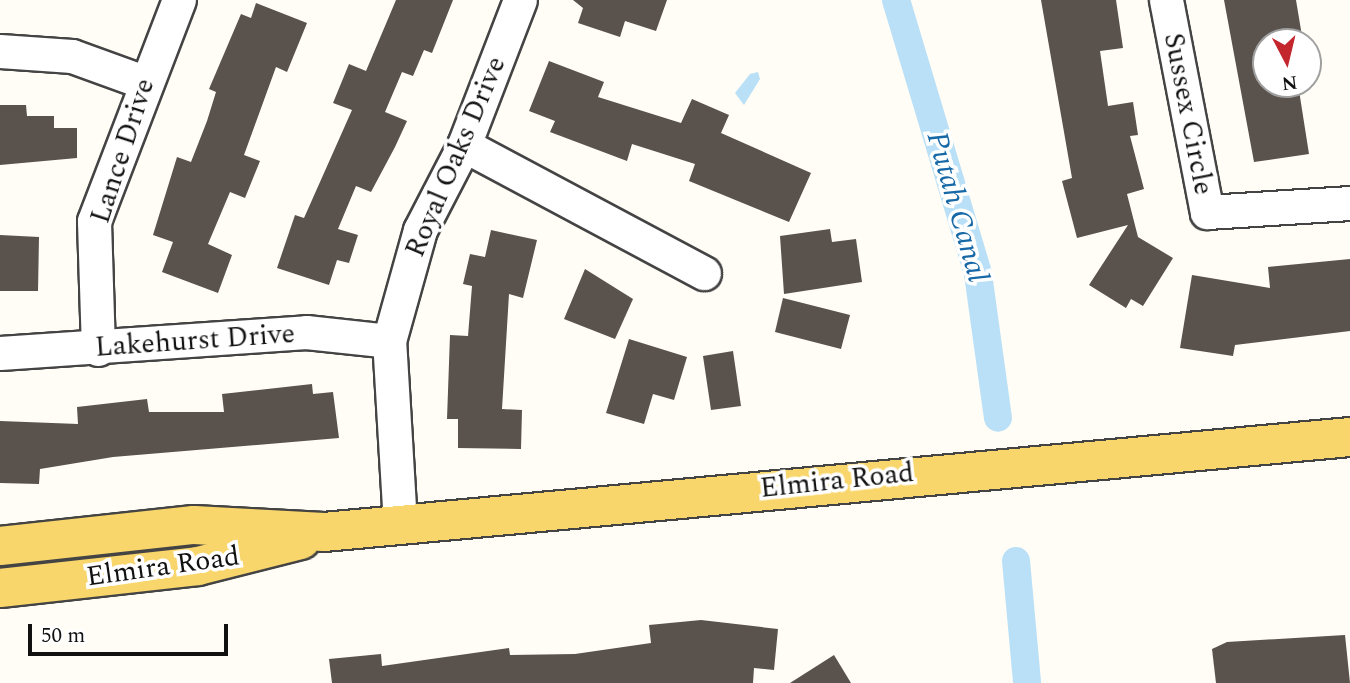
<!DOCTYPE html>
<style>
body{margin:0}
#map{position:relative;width:1350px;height:683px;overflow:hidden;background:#fffdf5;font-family:Spectral,serif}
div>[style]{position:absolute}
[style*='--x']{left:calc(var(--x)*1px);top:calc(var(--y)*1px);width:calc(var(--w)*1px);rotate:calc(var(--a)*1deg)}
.water>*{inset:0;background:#b9e0f7}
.canal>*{height:28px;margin:-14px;padding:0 14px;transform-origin:14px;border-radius:14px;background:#b9e0f7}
.building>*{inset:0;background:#5a524d}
.roads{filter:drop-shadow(2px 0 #444) drop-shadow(-2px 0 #444) drop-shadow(0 2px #444) drop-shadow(0 -2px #444)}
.minor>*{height:33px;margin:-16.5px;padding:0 16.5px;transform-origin:16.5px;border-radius:16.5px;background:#fff}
.major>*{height:38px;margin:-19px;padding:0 19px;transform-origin:19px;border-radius:19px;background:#f9d66b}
span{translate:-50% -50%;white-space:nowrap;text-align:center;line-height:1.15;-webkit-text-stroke:7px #fff;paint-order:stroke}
.street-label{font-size:28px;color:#111}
.water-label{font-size:30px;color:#1768a6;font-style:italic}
.north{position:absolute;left:1252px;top:28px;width:70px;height:70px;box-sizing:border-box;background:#fff;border:2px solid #a0a0a0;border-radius:50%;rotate:173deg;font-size:19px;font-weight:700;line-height:28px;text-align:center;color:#111}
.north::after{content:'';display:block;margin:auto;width:24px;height:32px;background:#c4262e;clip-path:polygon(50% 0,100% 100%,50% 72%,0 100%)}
.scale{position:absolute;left:28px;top:624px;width:200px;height:32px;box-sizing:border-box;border:4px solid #111;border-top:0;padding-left:9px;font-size:21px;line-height:24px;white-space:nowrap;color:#111;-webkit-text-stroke:5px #fff;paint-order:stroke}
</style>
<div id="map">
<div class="water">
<div style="clip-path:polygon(750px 74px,758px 72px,760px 79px,744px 105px,735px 93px)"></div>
</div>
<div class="canal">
<div style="--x:896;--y:0;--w:286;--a:73.3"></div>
<div style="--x:978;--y:274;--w:145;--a:82.1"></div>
<div style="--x:1016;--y:561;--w:122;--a:84.8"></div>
</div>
<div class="building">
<div style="clip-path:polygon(396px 0,453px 0,432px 53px,424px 50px,413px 76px,402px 72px,385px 112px,407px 121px,395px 147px,371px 192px,356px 186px,338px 229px,358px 235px,349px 263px,337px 260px,329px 285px,277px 268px,295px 215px,304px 218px,352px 110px,333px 103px,349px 64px,366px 71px)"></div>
<div style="clip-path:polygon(573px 0,667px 0,656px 31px,625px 21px,620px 37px,578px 23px,583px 8px)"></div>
<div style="clip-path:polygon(1041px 0,1116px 0,1123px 48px,1100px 51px,1108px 106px,1133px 102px,1138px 135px,1130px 136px,1144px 189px,1127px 194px,1138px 237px,1173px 258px,1143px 306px,1131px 299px,1126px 308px,1089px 285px,1128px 225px,1077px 238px,1062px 181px,1072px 178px)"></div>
<div style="clip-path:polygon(1224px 0,1296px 0,1303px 42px,1266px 42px,1266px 84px,1298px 84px,1309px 154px,1254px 162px)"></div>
<div style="clip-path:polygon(256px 3px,307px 23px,287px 72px,276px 67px,244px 155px,260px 161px,245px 198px,230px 192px,208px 244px,232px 255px,218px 293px,162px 272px,173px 242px,153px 235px,177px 157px,191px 162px,207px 121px,216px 92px,209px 89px,241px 14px,251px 18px)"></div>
<div style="clip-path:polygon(549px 61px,604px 82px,598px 97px,681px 123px,692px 99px,729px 115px,721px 133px,811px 173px,789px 222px,689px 181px,695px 164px,632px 144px,627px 161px,550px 132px,555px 121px,529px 111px)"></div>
<div style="clip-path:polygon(0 105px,26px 105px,27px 116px,54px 116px,54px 128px,77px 128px,77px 158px,0 165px)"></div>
<div style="clip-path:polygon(830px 229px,832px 242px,856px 239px,862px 282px,784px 294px,780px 236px)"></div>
<div style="clip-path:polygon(491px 230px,537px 240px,523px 298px,509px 294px,502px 409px,522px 410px,521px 449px,458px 448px,458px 419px,447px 419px,450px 335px,468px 336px,472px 286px,463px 284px,470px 254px,485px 257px)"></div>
<div style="clip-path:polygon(0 235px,39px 237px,38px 291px,0 291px)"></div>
<div style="clip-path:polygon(1350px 259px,1350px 331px,1235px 345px,1233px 356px,1180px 348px,1192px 275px,1270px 288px,1268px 267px)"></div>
<div style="clip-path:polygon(585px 269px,633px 299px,615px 339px,564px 319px)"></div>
<div style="clip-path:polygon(783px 298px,850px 315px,841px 349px,775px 332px)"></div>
<div style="clip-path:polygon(629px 339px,687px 357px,674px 400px,653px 394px,644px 424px,606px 413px)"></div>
<div style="clip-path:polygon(733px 351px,741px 406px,711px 410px,703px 356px)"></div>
<div style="clip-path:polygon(312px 384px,313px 394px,333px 392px,339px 438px,113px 457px,40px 469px,39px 484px,0 483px,0 421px,78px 424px,77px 407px,147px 399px,149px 412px,224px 412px,222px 394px)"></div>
<div style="clip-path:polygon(701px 620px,778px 629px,774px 670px,754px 668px,753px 683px,332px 683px,329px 659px,381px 654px,382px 666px,509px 648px,510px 655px,575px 654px,651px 643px,649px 625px)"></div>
<div style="clip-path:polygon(1345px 635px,1350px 683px,1216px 683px,1212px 649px,1227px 642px)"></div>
<div style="clip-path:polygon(834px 655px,851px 683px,790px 683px)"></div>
</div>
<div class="roads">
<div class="minor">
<div style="--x:1166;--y:0;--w:216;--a:79.1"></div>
<div style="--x:1207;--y:212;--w:143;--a:-3.6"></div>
<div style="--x:0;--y:51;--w:72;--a:4"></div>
<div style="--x:72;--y:56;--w:77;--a:19.9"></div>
<div style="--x:464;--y:145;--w:272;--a:28.1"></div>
<div style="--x:98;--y:349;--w:128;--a:-91.8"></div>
<div style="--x:94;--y:221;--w:237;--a:-69"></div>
<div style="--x:0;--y:353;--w:307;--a:-3.9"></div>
<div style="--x:306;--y:332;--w:83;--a:6.2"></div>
<div style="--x:400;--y:524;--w:183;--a:-93.4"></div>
<div style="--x:389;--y:341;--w:115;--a:-74.4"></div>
<div style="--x:420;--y:230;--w:96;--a:-62.6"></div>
<div style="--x:464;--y:145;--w:155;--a:-68.9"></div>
</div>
<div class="major">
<div style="--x:0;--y:546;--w:195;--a:-6.2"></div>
<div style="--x:194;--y:525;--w:130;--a:3.1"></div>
<div style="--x:324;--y:532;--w:1030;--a:-5.29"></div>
<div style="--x:0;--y:588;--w:199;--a:-6.3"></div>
<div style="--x:198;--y:566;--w:106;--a:-14.2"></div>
</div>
</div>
<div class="street-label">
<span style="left:1188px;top:114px;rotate:79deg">Sussex Circle</span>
<span style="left:123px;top:151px;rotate:-72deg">Lance Drive</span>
<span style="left:456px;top:157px;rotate:-67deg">Royal Oaks Drive</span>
<span style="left:195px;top:341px;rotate:-4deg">Lakehurst Drive</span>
<span style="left:837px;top:481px;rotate:-6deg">Elmira Road</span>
<span style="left:163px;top:567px;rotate:-8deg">Elmira Road</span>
</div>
<div class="water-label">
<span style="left:957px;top:207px;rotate:74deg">Putah Canal</span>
</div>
<div class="north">N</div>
<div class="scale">50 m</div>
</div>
